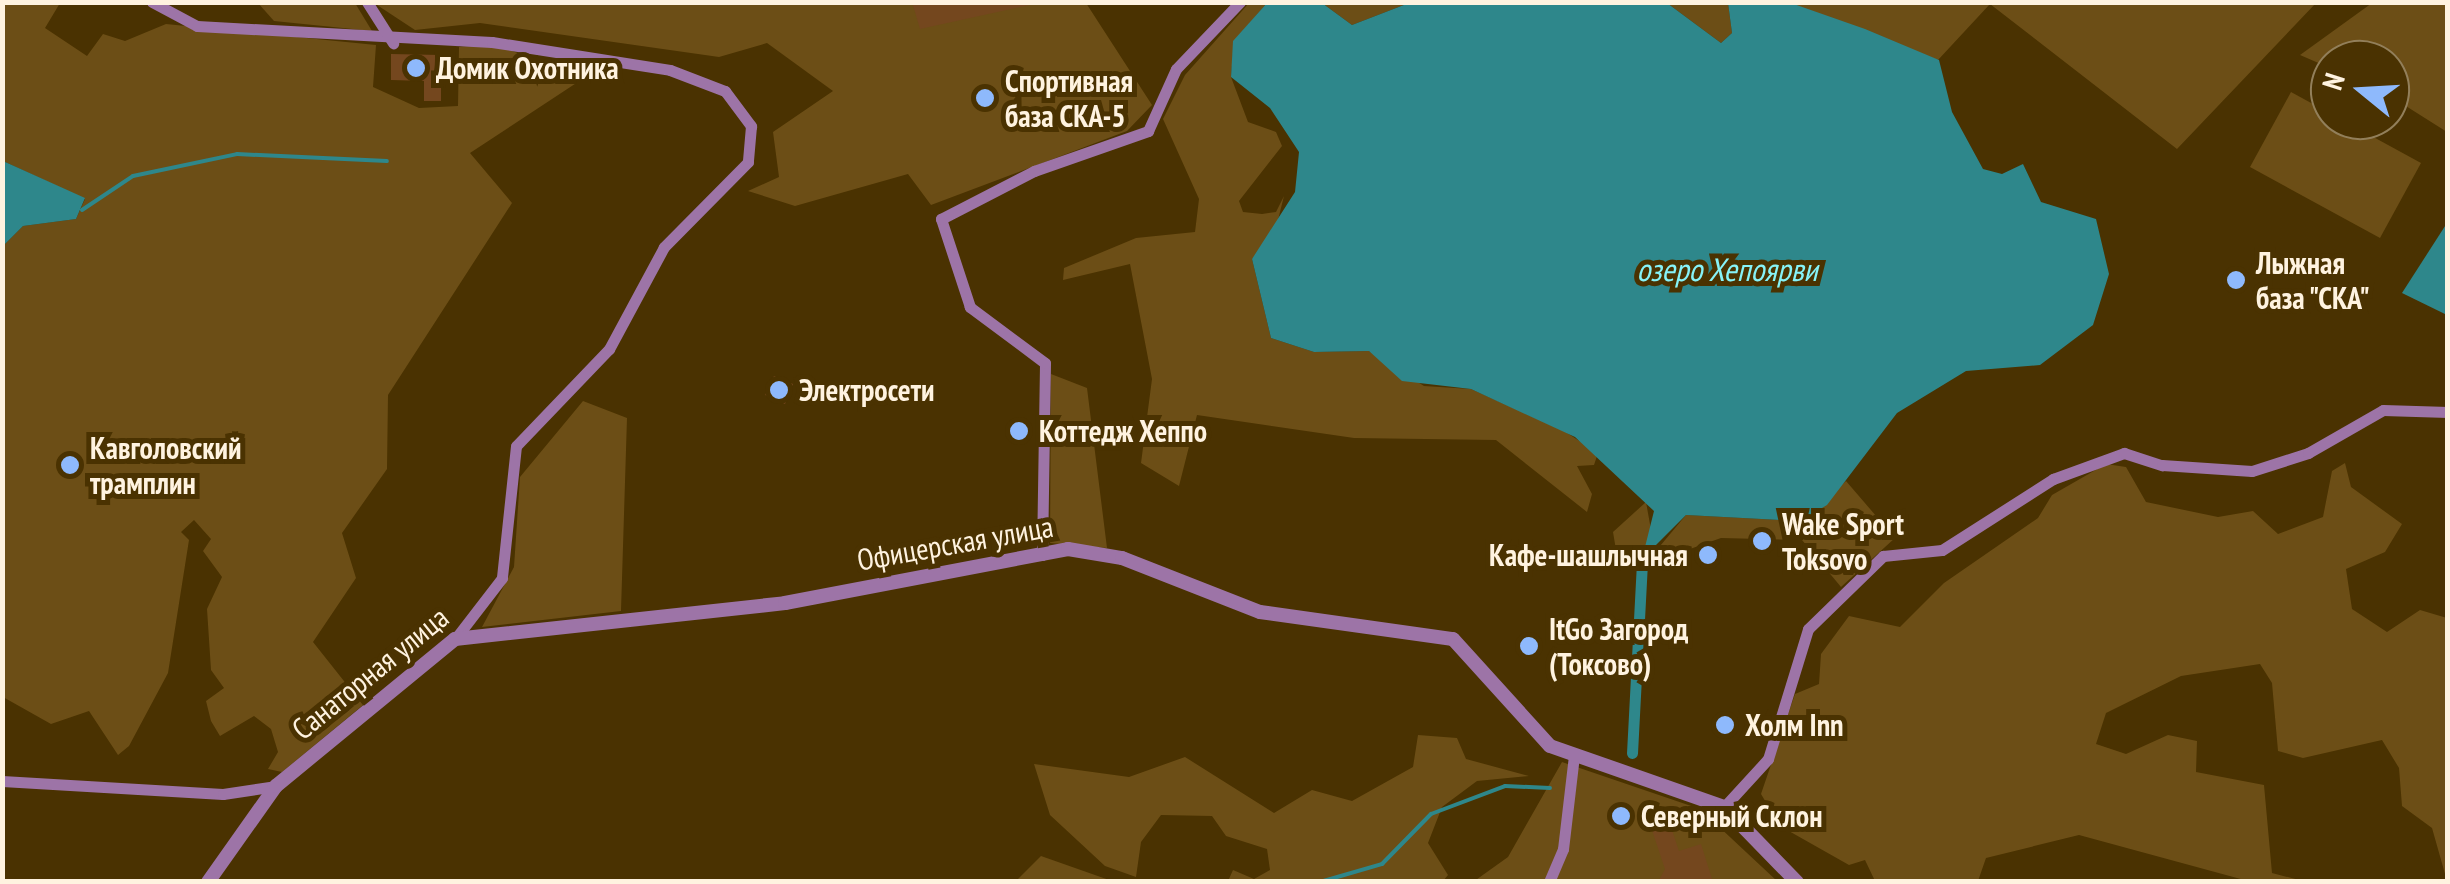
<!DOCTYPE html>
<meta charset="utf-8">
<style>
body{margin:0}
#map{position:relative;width:2450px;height:884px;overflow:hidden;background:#4a3201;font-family:"PT Sans Narrow",sans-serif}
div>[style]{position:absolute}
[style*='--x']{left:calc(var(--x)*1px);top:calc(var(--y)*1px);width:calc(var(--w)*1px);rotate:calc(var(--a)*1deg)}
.green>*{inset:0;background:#6c4e16}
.water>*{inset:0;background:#2e878b}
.stream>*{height:4px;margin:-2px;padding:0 2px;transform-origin:2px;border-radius:2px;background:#2e878b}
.canal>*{height:11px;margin:-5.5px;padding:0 5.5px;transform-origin:5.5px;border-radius:5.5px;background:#2e878b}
.building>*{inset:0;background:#74471e}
.minor>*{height:11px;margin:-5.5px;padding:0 5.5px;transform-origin:5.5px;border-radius:5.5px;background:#9d74a7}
.tertiary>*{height:14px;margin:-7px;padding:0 7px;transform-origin:7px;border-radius:7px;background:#9d74a7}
.dots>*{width:28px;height:28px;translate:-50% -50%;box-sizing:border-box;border:5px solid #4a3201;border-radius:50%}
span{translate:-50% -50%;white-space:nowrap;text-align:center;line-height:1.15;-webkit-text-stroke:10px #4a3201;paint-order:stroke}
.poi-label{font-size:30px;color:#fff3e0;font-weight:700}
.left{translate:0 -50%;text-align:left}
.right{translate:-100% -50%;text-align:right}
.street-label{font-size:30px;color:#fff3e0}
.water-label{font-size:32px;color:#86f3f8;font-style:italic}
.frame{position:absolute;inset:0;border:5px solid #fff3e0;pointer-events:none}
.north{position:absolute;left:2310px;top:40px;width:100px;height:100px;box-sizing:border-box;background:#4a3201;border:2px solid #927f5a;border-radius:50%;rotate:288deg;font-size:28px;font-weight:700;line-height:40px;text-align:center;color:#fff3e0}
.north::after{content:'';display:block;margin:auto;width:35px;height:45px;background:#8eb9fc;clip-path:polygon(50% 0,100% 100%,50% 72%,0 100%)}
</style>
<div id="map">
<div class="green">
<div style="clip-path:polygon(3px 3px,60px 3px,45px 28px,87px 56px,103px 34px,125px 41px,166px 24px,376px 45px,373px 87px,419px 108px,458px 106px,459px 47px,491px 44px,587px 76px,470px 153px,512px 203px,388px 395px,387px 469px,342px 533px,356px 578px,313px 642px,363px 705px,282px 772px,268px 769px,278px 752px,271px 729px,254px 716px,220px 736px,211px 721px,206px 701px,224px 688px,211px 670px,207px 609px,222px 577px,203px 551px,211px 539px,194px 520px,181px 532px,189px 540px,168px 673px,129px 746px,118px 755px,89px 711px,51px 724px,3px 697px,3px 246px,23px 226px,76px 219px,85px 199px,3px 161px)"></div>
<div style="clip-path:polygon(258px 3px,355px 3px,372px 31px,274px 21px)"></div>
<div style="clip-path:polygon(374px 3px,1086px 3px,1152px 105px,1127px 131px,931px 205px,908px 174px,795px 206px,748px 191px,779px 177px,773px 132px,833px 91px,767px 43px,719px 57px,480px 23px,415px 30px)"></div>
<div style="clip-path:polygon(1249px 3px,1267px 3px,1234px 41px,1231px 77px,1248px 122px,1276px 132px,1282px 146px,1239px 201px,1243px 212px,1262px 214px,1276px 212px,1284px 196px,1274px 236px,1252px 259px,1271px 338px,1314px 352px,1369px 351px,1424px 386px,1471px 389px,1564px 431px,1598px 453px,1594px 465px,1577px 466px,1592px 494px,1587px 512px,1496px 440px,1354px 438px,1197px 415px,1179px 486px,1141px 463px,1152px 379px,1130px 264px,1063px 280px,1064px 268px,1136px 238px,1195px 232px,1199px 199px,1163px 119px,1185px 75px)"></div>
<div style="clip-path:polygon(1322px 3px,1409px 3px,1352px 25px)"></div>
<div style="clip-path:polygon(1667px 3px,1728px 3px,1732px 33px,1721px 43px)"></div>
<div style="clip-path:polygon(1788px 3px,2316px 3px,2177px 149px,1990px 4px,1938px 60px)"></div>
<div style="clip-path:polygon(2372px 3px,2447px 3px,2447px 132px,2390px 96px,2390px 60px,2330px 60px,2330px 68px,2300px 55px)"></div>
<div style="clip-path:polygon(2291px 92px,2421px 163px,2380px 238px,2250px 167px)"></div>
<div style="clip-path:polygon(1051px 374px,1087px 388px,1107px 548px,1050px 543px)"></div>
<div style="clip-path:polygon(583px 401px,627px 418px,621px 611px,482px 627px,514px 567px,520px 477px)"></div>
<div style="clip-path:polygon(2345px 463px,2351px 487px,2402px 524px,2385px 552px,2346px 569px,2352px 609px,2387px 632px,2420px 610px,2447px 618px,2447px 881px,2432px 828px,2402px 806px,2399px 768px,2382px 740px,2303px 758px,2278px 751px,2272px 683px,2260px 664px,2181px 676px,2106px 713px,2096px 744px,2126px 754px,2168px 735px,2197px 741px,2196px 772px,2264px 785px,2272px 873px,2303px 881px,2248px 881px,2079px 835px,1986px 858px,1978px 881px,1875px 881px,1865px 860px,1849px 865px,1780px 826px,1761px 794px,1795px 694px,1819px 684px,1821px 654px,1849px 616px,1900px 627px,1944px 583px,2038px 518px,2052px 495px,2106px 464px,2126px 467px,2146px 502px,2218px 517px,2253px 511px,2278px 534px,2323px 517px,2332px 471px)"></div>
<div style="clip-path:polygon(1846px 481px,1895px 538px,1841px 587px,1802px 540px,1721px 538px,1659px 560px,1618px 562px,1613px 532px,1646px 502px,1655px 552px,1686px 515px,1800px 521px)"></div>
<div style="clip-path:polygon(1418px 735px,1457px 738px,1466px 759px,1529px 776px,1477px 781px,1442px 807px,1428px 843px,1448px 875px,1443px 881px,1228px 881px,1233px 870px,1254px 879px,1270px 870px,1267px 849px,1226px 836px,1212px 816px,1161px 815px,1141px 842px,1136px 877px,1105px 866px,1050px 815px,1034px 764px,1129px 777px,1185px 757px,1274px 813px,1312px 790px,1352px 801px,1413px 767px)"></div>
<div style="clip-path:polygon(1562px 762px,1700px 809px,1777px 881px,1473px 882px,1508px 857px)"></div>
<div style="clip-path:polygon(1041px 856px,1112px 881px,1016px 881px)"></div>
</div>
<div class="water">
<div style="clip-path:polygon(1267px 3px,1322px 3px,1352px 25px,1409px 3px,1667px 3px,1721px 43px,1732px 33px,1728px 3px,1788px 2px,1865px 29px,1939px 60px,1952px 112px,1983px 169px,2002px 174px,2023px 164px,2041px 202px,2096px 219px,2109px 274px,2093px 325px,2040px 365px,1966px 371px,1897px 413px,1827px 505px,1800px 521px,1686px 515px,1642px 559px,1654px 511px,1575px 437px,1471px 389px,1402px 381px,1369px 351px,1314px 352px,1271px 338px,1252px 259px,1295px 192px,1299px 152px,1270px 108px,1231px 77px,1233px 41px)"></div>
<div style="clip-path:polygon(3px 161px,85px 198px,76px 219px,23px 226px,3px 246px)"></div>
<div style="clip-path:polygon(2447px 223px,2447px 315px,2402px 293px)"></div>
</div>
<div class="stream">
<div style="--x:82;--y:210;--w:61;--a:-33.7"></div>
<div style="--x:133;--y:176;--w:106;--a:-11.9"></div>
<div style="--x:237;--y:154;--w:150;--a:2.7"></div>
<div style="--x:1320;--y:882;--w:65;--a:-16.2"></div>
<div style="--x:1382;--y:864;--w:70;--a:-45.6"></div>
<div style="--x:1431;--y:814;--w:79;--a:-20.7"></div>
<div style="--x:1505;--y:786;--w:45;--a:2.5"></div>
</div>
<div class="canal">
<div style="--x:1632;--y:753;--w:194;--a:-87"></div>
</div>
<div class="building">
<div style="clip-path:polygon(912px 2px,1030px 2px,1030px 5px,920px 29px)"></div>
<div style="clip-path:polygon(391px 54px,441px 55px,441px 101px,424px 101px,424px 81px,391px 80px)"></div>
<div style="clip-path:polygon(774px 376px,793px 384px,785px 404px,765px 395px)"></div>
<div style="clip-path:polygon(1669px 821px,1679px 851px,1701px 844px,1713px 882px,1658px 882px,1665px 869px,1651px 827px)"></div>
</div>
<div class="minor">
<div style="--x:152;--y:2;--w:51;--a:28.1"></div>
<div style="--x:197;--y:26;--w:295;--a:3.1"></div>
<div style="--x:492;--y:42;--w:180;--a:8.9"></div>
<div style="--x:670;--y:70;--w:59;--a:20.9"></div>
<div style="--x:725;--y:91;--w:44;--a:53.4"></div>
<div style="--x:751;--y:126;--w:36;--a:95"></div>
<div style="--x:748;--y:162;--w:120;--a:134.7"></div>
<div style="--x:664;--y:247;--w:116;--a:118.3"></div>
<div style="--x:609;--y:349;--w:134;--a:133.8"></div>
<div style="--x:516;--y:446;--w:133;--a:96.1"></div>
<div style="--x:502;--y:578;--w:77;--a:127.6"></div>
<div style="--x:367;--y:2;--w:49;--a:57.6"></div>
<div style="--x:1042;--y:555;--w:192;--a:-89.1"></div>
<div style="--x:1045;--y:363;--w:94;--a:-143.3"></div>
<div style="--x:970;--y:307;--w:93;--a:-108.2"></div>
<div style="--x:941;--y:219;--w:105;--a:-27.3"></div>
<div style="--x:1034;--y:171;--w:121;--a:-19.3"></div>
<div style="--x:1148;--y:131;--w:68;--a:-65.7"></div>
<div style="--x:1176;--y:69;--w:93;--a:-46.3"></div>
<div style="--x:2;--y:781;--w:221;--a:3.4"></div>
<div style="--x:223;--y:794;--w:54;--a:-8.6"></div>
<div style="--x:1724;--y:807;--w:65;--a:-47.5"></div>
<div style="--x:1768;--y:759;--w:136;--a:-72.9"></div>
<div style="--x:1808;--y:629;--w:105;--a:-44.2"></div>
<div style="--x:1883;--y:556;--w:59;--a:-5.8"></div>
<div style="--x:1942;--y:550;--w:132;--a:-32.6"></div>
<div style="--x:2053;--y:479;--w:76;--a:-20.1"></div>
<div style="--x:2124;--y:453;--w:40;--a:18"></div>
<div style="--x:2162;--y:465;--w:90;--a:3.8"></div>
<div style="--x:2252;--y:471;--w:59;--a:-17.8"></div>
<div style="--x:2308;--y:453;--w:86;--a:-29.8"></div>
<div style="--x:2383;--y:410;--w:65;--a:1.8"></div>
<div style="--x:1549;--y:882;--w:36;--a:-67"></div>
<div style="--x:1563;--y:849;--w:94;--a:-83.3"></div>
</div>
<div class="tertiary">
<div style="--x:208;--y:882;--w:118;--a:-54.7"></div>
<div style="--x:276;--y:786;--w:232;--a:-39.4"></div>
<div style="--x:455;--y:639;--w:332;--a:-6.2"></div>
<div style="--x:785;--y:603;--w:288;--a:-10.8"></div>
<div style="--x:1068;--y:549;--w:55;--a:9.5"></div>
<div style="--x:1122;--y:558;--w:148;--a:21.4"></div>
<div style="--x:1260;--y:612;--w:195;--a:8"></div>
<div style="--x:1453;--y:639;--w:144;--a:47.8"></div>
<div style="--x:1550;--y:746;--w:184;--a:19.3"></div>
<div style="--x:1724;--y:807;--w:105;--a:45.8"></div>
</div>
<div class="dots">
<div style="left:416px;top:68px;background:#8eb9fc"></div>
<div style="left:985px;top:98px;background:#8eb9fc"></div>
<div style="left:2236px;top:280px;background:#8eb9fc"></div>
<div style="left:779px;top:390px;background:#8eb9fc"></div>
<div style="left:1019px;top:431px;background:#8eb9fc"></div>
<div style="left:70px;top:465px;background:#8eb9fc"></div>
<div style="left:1762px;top:541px;background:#8eb9fc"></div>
<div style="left:1708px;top:555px;background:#8eb9fc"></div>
<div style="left:1529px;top:646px;background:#8eb9fc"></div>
<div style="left:1725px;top:725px;background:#8eb9fc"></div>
<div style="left:1621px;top:816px;background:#8eb9fc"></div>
</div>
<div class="poi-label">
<span class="left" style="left:436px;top:68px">Домик Охотника</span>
<span class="left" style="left:1005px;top:98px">Спортивная<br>база СКА-5</span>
<span class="left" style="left:2256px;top:280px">Лыжная<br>база "СКА"</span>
<span class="left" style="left:799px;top:390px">Электросети</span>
<span class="left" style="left:1039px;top:431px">Коттедж Хеппо</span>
<span class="left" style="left:90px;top:465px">Кавголовский<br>трамплин</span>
<span class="left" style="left:1782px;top:541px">Wake Sport<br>Toksovo</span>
<span class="right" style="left:1688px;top:555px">Кафе-шашлычная</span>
<span class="left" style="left:1549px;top:646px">ItGo Загород<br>(Токсово)</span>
<span class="left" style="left:1745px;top:725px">Холм Inn</span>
<span class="left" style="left:1641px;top:816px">Северный Склон</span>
</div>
<div class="street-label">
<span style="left:955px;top:543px;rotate:-10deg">Офицерская улица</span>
<span style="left:370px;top:673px;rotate:-39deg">Санаторная улица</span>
</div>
<div class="water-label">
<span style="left:1727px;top:269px">озеро Хепоярви</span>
</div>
<div class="frame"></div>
<div class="north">N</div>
</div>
